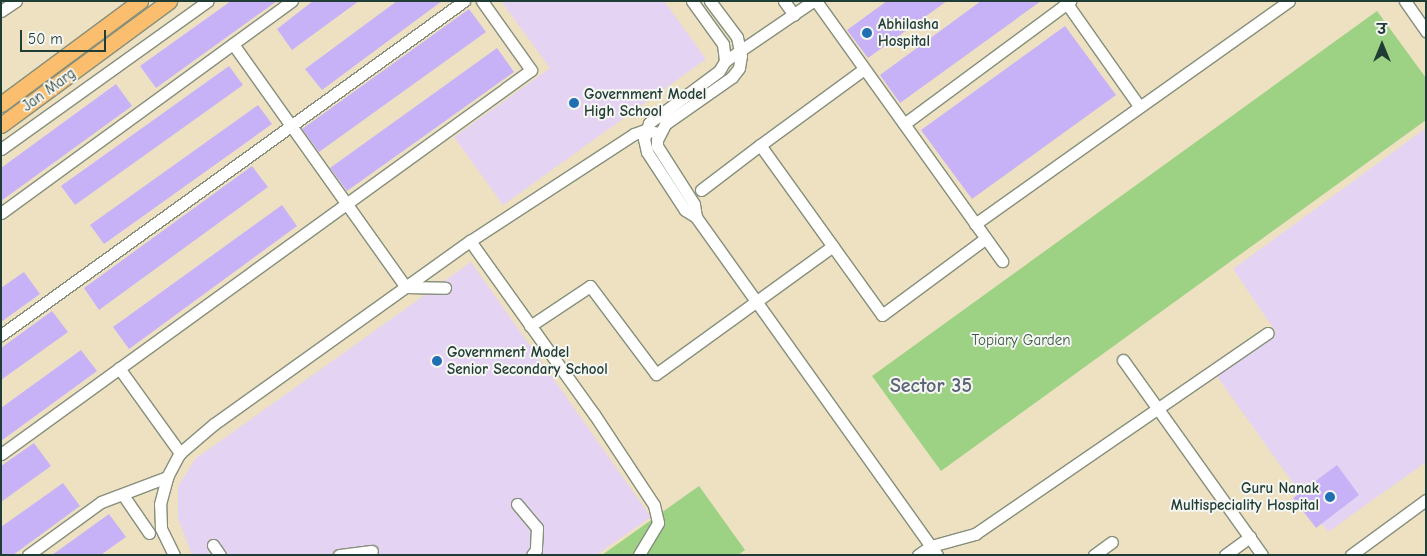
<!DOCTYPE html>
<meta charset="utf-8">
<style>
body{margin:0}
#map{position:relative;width:1427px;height:556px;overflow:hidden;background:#ede1c2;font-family:"Comic Neue","Playpen Sans Deva",sans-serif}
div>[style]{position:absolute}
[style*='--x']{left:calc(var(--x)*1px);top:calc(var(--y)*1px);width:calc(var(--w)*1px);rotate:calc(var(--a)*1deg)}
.built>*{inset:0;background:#e4d3f2}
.green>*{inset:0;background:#9dd284}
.building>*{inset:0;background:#c8b2f7}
.roads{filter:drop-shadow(1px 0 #868f7b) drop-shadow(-1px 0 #868f7b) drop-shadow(0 1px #868f7b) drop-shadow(0 -1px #868f7b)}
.minor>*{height:11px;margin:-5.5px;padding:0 5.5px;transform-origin:5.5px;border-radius:5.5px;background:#fff}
.major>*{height:15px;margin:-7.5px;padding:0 7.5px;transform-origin:7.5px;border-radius:7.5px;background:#fabe6e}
.dots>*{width:14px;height:14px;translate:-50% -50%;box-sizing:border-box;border:2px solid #f6f6f2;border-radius:50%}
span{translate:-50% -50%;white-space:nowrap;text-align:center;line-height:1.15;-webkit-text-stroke:4px #f6f6f2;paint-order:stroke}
.poi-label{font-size:15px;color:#1f3d34;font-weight:700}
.left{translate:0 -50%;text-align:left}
.right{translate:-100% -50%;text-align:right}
.street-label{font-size:15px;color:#1f3d34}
.park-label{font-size:15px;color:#385b44}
.district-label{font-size:20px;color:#5a6678;font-weight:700}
.frame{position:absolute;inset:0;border:2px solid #1f3d34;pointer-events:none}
.north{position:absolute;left:1357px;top:20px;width:50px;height:50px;-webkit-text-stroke:4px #f6f6f2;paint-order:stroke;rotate:0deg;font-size:14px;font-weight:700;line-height:20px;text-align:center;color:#1f3d34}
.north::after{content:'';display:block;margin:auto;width:18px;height:22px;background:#1f3d34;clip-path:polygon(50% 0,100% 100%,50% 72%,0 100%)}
.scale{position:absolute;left:20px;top:30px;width:86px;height:22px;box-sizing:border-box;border:2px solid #1f3d34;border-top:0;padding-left:6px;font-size:15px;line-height:18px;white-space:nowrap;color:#1f3d34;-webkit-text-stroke:4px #f6f6f2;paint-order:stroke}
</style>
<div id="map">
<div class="built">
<div style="clip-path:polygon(501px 1px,664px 1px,706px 59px,503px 205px,454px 137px,550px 68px)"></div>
<div style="clip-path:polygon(1426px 128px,1426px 462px,1328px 532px,1216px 375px,1276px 332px,1233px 269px)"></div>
<div style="clip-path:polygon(471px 262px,651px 517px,596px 555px,192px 555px,178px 518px,178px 487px,195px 459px)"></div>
</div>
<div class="green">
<div style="clip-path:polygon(1377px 11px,1426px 78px,1426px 120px,941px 471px,872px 376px)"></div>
<div style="clip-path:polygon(699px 486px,745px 550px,738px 555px,602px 555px)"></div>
</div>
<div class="building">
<div style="clip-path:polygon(231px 1px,277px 1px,156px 88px,140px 66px)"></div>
<div style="clip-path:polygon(313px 1px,359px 1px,292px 50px,277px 29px)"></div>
<div style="clip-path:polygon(397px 1px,442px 1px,322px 90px,305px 69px)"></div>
<div style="clip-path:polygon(887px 1px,947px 1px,868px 58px,847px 30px)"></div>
<div style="clip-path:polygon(981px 1px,1041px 1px,900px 103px,880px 75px)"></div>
<div style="clip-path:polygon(469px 9px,486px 32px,319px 152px,302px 129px)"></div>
<div style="clip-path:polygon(1065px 26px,1116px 95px,972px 199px,921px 130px)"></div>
<div style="clip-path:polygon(497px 48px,514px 72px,347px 191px,330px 168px)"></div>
<div style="clip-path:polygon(229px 66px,243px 85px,75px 205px,61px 186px)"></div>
<div style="clip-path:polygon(116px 84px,132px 106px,1px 201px,1px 168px)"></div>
<div style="clip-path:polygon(258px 105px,272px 124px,104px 244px,90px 225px)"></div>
<div style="clip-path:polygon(252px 166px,268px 187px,99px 310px,84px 288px)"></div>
<div style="clip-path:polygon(282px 205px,297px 226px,129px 349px,113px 327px)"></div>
<div style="clip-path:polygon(24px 272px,40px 294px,1px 322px,1px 288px)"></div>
<div style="clip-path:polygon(52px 311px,68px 332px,1px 380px,1px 348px)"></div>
<div style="clip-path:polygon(81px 350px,97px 371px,1px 441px,1px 408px)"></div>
<div style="clip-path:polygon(34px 443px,51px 466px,1px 502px,1px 466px)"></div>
<div style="clip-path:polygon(1337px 465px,1359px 495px,1316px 528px,1293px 498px)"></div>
<div style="clip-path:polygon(63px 483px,80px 506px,13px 555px,1px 555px,1px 527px)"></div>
<div style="clip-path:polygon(109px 514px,126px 537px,109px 549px,101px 555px,52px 555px)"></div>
</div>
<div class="roads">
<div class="minor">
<div style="--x:692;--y:1;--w:53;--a:54.2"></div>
<div style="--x:723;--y:44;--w:17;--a:83"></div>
<div style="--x:725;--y:61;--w:12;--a:121"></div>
<div style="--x:719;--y:71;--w:87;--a:143.4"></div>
<div style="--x:649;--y:123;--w:17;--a:107"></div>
<div style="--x:644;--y:139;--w:13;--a:77"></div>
<div style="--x:647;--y:152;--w:69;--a:56.8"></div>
<div style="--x:685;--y:210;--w:13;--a:32"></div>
<div style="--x:696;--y:217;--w:415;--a:54.5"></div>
<div style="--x:784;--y:1;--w:17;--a:54"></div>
<div style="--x:816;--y:1;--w:320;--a:54.4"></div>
<div style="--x:1065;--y:1;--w:128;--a:54.8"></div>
<div style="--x:1405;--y:1;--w:37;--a:55"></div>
<div style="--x:1;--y:11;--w:18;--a:-34"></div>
<div style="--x:233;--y:44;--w:298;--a:54.6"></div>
<div style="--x:406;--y:287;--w:39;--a:1"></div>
<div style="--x:725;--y:61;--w:107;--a:-34.3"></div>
<div style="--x:864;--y:69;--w:129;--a:143.8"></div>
<div style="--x:760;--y:145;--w:209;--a:54.3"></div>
<div style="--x:882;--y:315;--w:129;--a:-36.5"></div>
<div style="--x:904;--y:124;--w:207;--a:-36.5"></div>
<div style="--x:1;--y:149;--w:254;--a:-35.6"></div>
<div style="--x:701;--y:190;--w:74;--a:-37.3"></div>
<div style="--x:1;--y:213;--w:360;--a:-36.1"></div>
<div style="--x:696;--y:217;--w:13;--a:-99"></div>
<div style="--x:694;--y:204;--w:69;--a:-122.5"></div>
<div style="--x:657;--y:146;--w:6;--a:-90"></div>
<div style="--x:657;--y:140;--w:18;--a:-63"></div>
<div style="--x:665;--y:124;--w:82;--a:-35"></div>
<div style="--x:732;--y:77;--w:11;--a:-52"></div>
<div style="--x:739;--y:68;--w:12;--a:-81"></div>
<div style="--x:741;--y:56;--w:19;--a:-102"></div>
<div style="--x:737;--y:37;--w:45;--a:-126.9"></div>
<div style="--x:975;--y:224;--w:385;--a:-35.4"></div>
<div style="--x:470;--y:241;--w:213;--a:54.4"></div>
<div style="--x:594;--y:414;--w:109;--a:56.6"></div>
<div style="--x:654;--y:505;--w:18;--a:77"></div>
<div style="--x:658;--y:523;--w:37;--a:121"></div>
<div style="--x:530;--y:326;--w:72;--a:-33.7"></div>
<div style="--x:590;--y:286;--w:110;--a:53.1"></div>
<div style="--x:656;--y:374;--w:218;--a:-35.9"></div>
<div style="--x:1;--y:335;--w:571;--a:-35.81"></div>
<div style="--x:1123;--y:360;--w:239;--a:54.5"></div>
<div style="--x:119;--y:368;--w:105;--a:54.3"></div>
<div style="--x:1;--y:454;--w:654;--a:-35.92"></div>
<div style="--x:531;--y:70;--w:85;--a:-125.4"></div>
<div style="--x:123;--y:495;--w:46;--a:55.6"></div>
<div style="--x:517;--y:504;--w:31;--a:50"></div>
<div style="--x:537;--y:528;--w:22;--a:93"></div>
<div style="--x:536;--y:550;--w:6;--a:129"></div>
<div style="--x:213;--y:545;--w:12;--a:55"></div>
<div style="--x:28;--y:555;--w:90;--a:-36"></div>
<div style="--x:101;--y:502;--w:71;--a:-20.7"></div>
<div style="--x:174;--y:555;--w:30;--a:-116"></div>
<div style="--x:161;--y:528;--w:24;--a:-92"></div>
<div style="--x:160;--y:504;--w:28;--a:-75"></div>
<div style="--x:167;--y:477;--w:27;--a:-62"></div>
<div style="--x:180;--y:453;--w:45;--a:-40.5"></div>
<div style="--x:214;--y:424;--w:315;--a:-35.6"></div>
<div style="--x:470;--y:241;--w:196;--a:-33.1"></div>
<div style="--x:634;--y:134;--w:12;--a:-20"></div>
<div style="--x:645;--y:130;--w:13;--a:13"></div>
<div style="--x:339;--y:555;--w:33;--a:-7"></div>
<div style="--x:918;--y:555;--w:16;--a:-35"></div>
<div style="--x:931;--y:546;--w:46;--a:-15.3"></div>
<div style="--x:975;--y:534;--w:355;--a:-34.5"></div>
<div style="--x:1094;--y:555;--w:22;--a:-36"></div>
<div style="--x:1225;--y:555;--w:31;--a:-36"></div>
<div style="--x:1351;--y:555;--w:93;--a:-36.3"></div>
</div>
<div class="major">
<div style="--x:1;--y:104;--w:173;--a:-36.5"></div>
<div style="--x:1;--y:125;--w:209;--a:-36.4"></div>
</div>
</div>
<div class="dots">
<div style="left:867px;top:33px;background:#1f6fb2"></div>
<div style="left:574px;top:103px;background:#1f6fb2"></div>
<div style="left:437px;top:361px;background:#1f6fb2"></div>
<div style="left:1330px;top:497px;background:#1f6fb2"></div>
</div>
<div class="poi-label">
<span class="left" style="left:878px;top:33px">Abhilasha<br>Hospital</span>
<span class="left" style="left:584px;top:103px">Government Model<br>High School</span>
<span class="left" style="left:447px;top:361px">Government Model<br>Senior Secondary School</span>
<span class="right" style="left:1319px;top:497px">Guru Nanak<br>Multispeciality Hospital</span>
</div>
<div class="street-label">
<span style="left:49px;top:90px;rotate:-36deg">Jan Marg</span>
</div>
<div class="park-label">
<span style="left:1021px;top:341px">Topiary Garden</span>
</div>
<div class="district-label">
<span style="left:931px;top:385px">Sector 35</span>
</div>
<div class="frame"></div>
<div class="north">उ</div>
<div class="scale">50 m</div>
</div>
